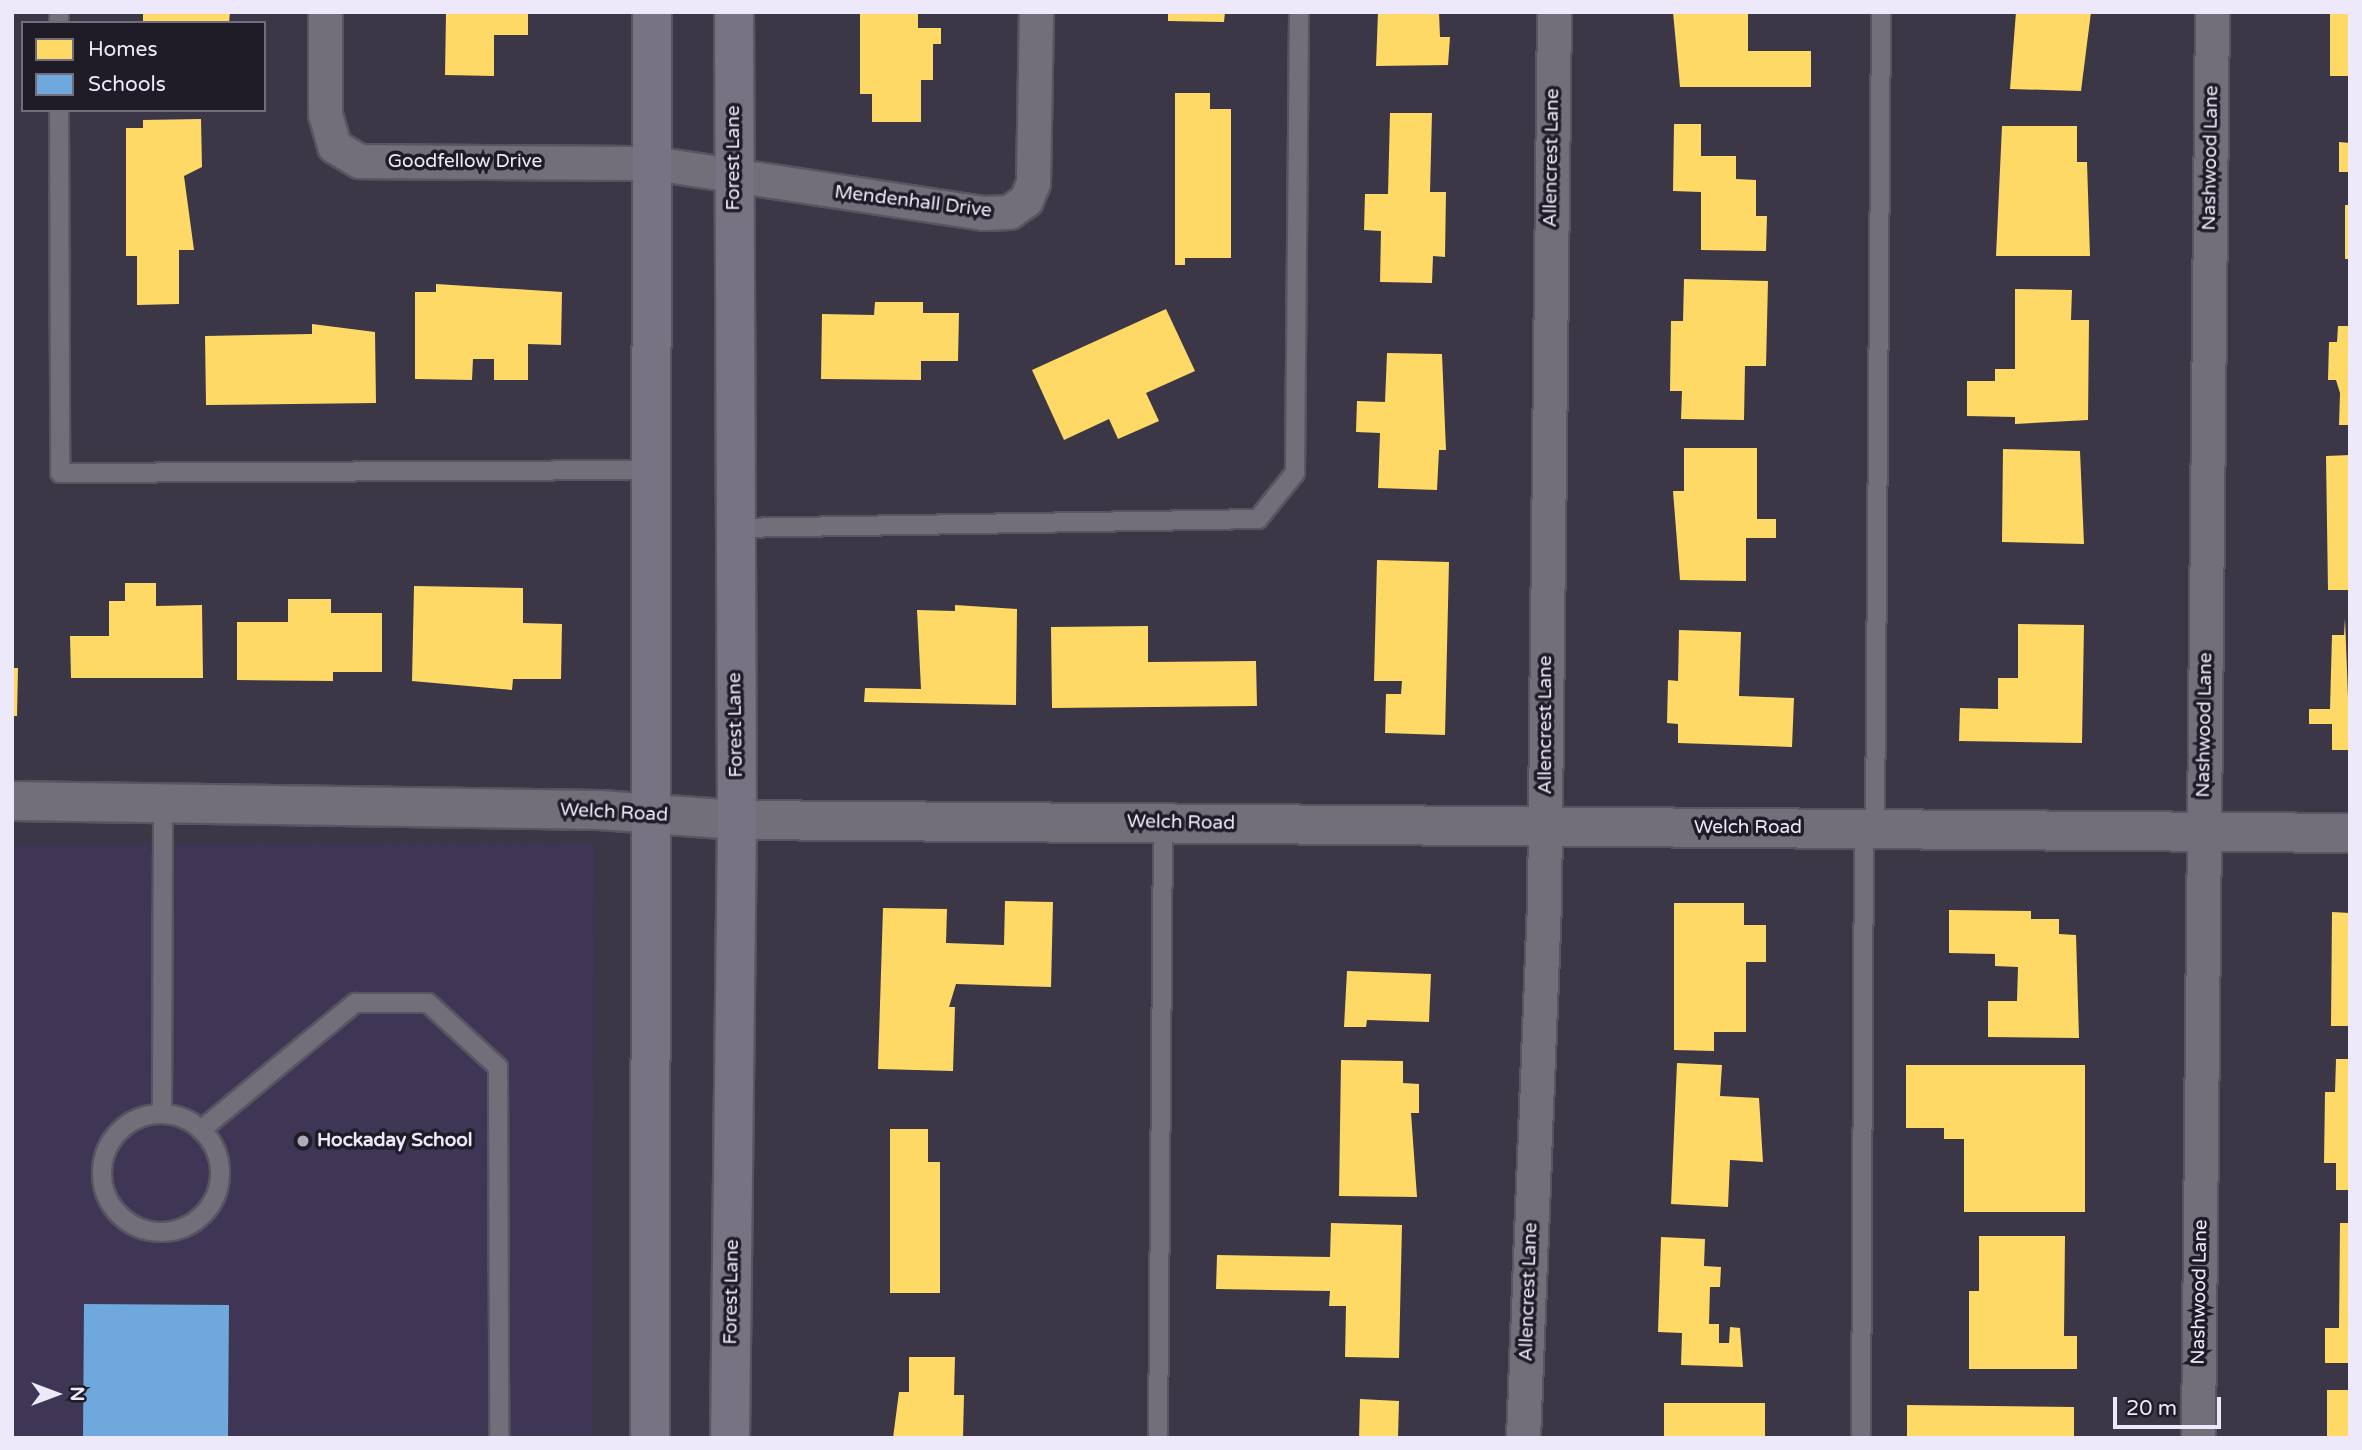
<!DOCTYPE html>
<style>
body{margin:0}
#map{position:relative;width:2362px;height:1450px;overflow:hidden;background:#3c3746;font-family:"Varela Round",sans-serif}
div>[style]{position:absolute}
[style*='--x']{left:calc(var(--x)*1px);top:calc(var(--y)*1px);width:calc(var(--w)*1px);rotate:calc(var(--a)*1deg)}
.built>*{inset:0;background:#3f3554}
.homes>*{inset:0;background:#ffd966}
.schools>*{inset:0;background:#6fa8dc}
.roads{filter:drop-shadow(2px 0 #585561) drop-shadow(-2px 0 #585561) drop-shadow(0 2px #585561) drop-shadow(0 -2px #585561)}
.service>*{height:18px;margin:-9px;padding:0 9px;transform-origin:9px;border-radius:9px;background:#726e7a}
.service>.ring{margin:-9px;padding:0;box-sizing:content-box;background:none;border:18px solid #726e7a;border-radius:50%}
.minor>*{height:33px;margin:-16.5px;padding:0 16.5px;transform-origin:16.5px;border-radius:16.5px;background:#726e7a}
.tertiary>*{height:38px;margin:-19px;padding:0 19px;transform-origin:19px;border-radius:19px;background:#726e7a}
.secondary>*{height:38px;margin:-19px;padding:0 19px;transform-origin:19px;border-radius:19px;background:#777382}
.dots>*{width:19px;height:19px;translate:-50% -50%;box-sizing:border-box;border:4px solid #1f1c28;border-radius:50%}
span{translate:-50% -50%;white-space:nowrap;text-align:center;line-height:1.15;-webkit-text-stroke:7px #1f1c28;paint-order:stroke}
.street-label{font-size:19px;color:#ede9fa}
.poi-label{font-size:19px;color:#ede9fa;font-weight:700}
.left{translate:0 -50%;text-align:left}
.frame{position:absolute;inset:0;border:14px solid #ede9fa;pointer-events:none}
.legend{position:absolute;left:21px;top:21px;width:245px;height:91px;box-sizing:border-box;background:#1f1c28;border:2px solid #716e7c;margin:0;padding:9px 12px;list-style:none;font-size:21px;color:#ede9fa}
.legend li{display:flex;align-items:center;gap:14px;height:35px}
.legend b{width:35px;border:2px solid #716e7c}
.north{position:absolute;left:21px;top:1359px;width:70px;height:70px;-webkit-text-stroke:5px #1f1c28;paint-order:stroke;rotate:90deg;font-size:19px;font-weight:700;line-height:28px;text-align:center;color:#ede9fa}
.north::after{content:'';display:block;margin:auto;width:24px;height:32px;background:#ede9fa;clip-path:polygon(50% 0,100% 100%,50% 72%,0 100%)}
.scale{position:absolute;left:2113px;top:1397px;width:108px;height:32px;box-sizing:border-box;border:4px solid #ede9fa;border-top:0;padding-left:9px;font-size:21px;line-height:24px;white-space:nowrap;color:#ede9fa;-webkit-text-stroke:5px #1f1c28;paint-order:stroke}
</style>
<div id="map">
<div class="built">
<div style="clip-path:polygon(594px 844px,593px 1438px,12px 1438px,12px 845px)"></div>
</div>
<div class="homes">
<div style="clip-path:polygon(143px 12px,230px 12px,229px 23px,143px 23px)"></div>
<div style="clip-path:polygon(446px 12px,528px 12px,528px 35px,494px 35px,494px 76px,445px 75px)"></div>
<div style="clip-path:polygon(860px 12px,918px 12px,918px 28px,941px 28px,941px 44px,933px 44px,933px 80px,921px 80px,921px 122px,872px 122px,872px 94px,860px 94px)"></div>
<div style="clip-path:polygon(1168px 12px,1225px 12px,1224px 22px,1168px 21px)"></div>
<div style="clip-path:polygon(1378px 12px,1439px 12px,1440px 37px,1450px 37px,1448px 65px,1376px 66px)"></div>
<div style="clip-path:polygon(1673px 12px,1748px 12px,1748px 51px,1811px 51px,1811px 87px,1680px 87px)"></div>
<div style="clip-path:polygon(2016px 12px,2091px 12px,2081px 91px,2010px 89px)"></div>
<div style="clip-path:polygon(2330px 12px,2350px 12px,2350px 76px,2330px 76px)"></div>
<div style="clip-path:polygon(1175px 93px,1210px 93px,1210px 109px,1231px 109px,1231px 258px,1185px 258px,1185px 265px,1175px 265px)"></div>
<div style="clip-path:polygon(1390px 113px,1432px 113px,1430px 192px,1446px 192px,1445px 257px,1433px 256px,1432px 283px,1380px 282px,1381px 231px,1364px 230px,1365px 194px,1388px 194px)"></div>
<div style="clip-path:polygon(201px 119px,202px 167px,184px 176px,194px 250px,179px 250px,179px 304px,137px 305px,137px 256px,126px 256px,126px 128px,143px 128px,143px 120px)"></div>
<div style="clip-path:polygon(1674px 124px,1701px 124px,1701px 156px,1736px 156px,1736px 179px,1756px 180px,1756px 216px,1767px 216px,1766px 251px,1701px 250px,1701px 192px,1673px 191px)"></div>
<div style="clip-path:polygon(2002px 126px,2077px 126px,2077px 162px,2087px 162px,2090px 256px,1996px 256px)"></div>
<div style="clip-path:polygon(2339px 142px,2350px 143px,2350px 172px,2339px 172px)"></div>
<div style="clip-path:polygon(2345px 205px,2350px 205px,2350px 259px,2345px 259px)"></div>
<div style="clip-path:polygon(1684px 279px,1768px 281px,1766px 366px,1745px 366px,1744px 420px,1681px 419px,1682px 391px,1670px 391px,1671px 321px,1683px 321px)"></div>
<div style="clip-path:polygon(436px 284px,562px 292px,561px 345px,528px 344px,528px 380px,494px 380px,494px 359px,473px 359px,472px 380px,415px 379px,415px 292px,436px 292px)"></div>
<div style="clip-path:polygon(2015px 289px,2072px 290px,2071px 320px,2089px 320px,2088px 420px,2015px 424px,2015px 417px,1967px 416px,1967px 381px,1995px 381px,1995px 369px,2015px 369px)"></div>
<div style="clip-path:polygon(875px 302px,923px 302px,923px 313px,959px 313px,958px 361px,921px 361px,921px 380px,821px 379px,822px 314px,874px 315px)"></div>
<div style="clip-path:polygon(1166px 309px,1195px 371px,1146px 393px,1159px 421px,1118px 439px,1109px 419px,1064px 440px,1032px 370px)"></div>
<div style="clip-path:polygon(312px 324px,375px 332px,376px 403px,206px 405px,205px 336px,312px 334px)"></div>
<div style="clip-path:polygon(2338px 326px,2350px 326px,2350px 425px,2339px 425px,2340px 393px,2336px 380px,2328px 380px,2329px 342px,2337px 342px)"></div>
<div style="clip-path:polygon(1387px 353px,1442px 354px,1446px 450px,1439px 450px,1437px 490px,1378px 488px,1380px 433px,1356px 432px,1357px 401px,1385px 402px)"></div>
<div style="clip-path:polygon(1684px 448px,1757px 448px,1757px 519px,1776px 519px,1776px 538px,1746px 538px,1746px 581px,1680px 580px,1673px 491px,1684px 491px)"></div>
<div style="clip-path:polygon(2003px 449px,2080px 451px,2084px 544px,2002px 542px)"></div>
<div style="clip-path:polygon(2350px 455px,2350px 590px,2328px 590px,2326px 456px)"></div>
<div style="clip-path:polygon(1377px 560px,1449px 562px,1445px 735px,1385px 733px,1386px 694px,1401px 694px,1402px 681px,1374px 681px)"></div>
<div style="clip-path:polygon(125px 583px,156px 583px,156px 606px,202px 605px,203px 678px,71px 678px,70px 636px,109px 636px,109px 601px,125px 601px)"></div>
<div style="clip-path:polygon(414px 586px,523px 588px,523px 623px,562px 624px,561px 679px,513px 679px,512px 690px,412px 681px)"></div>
<div style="clip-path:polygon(288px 599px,331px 599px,331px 613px,382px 613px,382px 672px,333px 672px,333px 681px,237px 680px,237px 622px,288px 622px)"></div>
<div style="clip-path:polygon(955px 605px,1017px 609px,1016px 705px,864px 702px,865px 688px,921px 689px,917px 610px,955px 611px)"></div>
<div style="clip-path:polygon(2345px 618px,2350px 750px,2332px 750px,2332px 724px,2309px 724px,2309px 709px,2330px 709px,2332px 635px,2344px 635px)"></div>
<div style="clip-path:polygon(2018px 624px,2084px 625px,2082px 743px,1959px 741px,1960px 708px,1998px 709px,1998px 678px,2018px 678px)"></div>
<div style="clip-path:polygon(1148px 626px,1148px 662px,1256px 661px,1257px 706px,1052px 708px,1051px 627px)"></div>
<div style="clip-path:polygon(1679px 630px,1741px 632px,1739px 696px,1794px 698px,1792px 747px,1678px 743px,1678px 724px,1667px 723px,1668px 680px,1678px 681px)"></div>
<div style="clip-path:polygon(12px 668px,18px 668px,17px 716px,12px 716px)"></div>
<div style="clip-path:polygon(1005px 901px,1053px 902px,1051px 987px,956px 984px,949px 1007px,955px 1007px,953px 1071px,878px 1069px,883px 908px,947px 909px,946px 943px,1004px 945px)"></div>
<div style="clip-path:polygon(1674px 903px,1744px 903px,1744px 925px,1766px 925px,1766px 962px,1746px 962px,1746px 1032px,1714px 1032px,1714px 1051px,1674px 1050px)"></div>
<div style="clip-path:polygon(1949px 910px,2031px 911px,2031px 919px,2059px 919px,2059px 934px,2076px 935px,2079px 1038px,1988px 1037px,1988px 1001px,2017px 1001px,2018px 967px,1995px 966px,1995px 954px,1949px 953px)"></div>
<div style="clip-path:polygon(2332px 912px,2350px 913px,2350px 1026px,2331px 1026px)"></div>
<div style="clip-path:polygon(1347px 971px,1431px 974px,1429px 1022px,1367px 1020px,1366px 1027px,1344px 1027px)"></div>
<div style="clip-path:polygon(2336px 1059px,2350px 1059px,2350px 1190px,2336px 1190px,2336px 1163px,2324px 1163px,2325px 1092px,2335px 1092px)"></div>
<div style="clip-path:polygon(1341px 1060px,1403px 1061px,1403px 1083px,1419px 1084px,1419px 1113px,1411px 1113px,1417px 1197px,1339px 1196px)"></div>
<div style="clip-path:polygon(1677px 1063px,1722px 1065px,1720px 1096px,1759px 1098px,1763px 1162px,1730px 1160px,1728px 1207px,1671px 1204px)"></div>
<div style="clip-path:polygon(1906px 1065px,2085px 1065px,2085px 1212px,1964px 1212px,1964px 1139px,1944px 1139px,1944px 1128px,1906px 1128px)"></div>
<div style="clip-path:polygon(890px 1129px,928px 1129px,928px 1162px,940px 1162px,940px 1293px,890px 1293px)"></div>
<div style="clip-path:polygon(1331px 1223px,1402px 1225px,1399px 1358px,1345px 1357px,1346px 1306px,1329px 1306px,1330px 1291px,1216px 1289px,1217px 1255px,1330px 1257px)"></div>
<div style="clip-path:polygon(2340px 1223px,2350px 1223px,2350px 1363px,2325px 1363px,2325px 1328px,2339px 1328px)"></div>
<div style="clip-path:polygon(1979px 1236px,2065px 1236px,2064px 1336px,2077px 1336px,2077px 1369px,1969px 1369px,1969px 1291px,1979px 1291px)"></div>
<div style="clip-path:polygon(1661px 1237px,1705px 1239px,1704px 1266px,1721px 1267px,1720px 1287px,1710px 1287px,1709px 1324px,1719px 1324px,1719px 1343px,1729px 1343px,1730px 1327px,1740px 1328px,1743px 1367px,1681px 1365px,1682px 1333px,1658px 1332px)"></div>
<div style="clip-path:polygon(909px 1357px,955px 1357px,954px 1395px,964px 1395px,963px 1438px,893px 1438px,899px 1392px,909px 1392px)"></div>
<div style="clip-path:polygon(2327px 1390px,2350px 1390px,2350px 1438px,2327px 1438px)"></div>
<div style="clip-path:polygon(1360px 1399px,1399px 1401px,1398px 1438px,1359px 1438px)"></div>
<div style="clip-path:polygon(1664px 1403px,1765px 1403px,1765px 1438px,1664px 1438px)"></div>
<div style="clip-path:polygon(1907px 1405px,2074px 1407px,2074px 1438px,1907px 1438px)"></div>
</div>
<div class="schools">
<div style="clip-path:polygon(84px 1304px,229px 1305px,228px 1438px,83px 1438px)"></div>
</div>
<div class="roads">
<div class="service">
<div style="--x:59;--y:12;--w:11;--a:90"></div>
<div style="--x:59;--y:110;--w:363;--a:89.8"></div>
<div style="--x:60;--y:473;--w:593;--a:-0.29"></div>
<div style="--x:734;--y:528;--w:524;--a:-0.98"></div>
<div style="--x:1258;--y:519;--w:59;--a:-51.2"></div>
<div style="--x:1295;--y:473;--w:461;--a:-89.5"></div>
<div style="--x:1875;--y:829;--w:817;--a:-89.58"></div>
<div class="ring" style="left:102px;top:1114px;width:100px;height:100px"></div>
<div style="--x:162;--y:1114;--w:313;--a:-89.8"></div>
<div style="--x:201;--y:1130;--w:200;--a:-39.5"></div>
<div style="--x:355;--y:1003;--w:73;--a:0"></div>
<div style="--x:428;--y:1003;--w:95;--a:42.4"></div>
<div style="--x:498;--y:1067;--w:371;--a:89.8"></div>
<div style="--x:1158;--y:1438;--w:615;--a:-89.53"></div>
<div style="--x:1861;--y:1438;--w:609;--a:-89.72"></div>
</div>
<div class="minor">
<div style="--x:325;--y:12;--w:102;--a:90"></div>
<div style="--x:325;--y:114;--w:33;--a:74"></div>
<div style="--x:334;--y:146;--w:29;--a:31"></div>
<div style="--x:359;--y:161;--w:294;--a:0.4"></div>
<div style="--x:653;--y:163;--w:334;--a:8.6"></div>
<div style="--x:983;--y:213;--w:26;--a:-2"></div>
<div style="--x:1009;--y:212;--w:21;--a:-35"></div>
<div style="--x:1026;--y:200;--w:18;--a:-68"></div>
<div style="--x:1033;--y:183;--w:171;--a:-89"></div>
<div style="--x:1523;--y:1438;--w:535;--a:-87.75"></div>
<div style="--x:1544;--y:903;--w:891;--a:-89.36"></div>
<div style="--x:2198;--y:1438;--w:1426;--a:-89.44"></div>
</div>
<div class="tertiary">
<div style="--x:12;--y:801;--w:588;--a:0.88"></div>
<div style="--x:600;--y:810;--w:137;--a:4.2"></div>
<div style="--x:737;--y:820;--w:1613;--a:0.46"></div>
</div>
<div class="secondary">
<div style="--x:650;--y:1438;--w:1426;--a:-89.92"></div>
<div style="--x:730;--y:1438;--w:618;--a:-89.35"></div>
<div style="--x:737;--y:820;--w:808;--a:-90.21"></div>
</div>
</div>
<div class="dots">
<div style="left:303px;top:1141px;background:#afabbb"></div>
</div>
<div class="street-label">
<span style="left:734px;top:158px;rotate:-90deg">Forest Lane</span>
<span style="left:1552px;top:158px;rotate:-89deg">Allencrest Lane</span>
<span style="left:2211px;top:158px;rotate:-89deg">Nashwood Lane</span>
<span style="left:465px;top:162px">Goodfellow Drive</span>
<span style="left:913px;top:202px;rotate:7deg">Mendenhall Drive</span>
<span style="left:736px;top:725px;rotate:-91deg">Forest Lane</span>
<span style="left:1546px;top:725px;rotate:-90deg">Allencrest Lane</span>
<span style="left:2205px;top:725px;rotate:-89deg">Nashwood Lane</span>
<span style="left:614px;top:813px;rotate:3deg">Welch Road</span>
<span style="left:1181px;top:823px;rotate:1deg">Welch Road</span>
<span style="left:1748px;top:828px">Welch Road</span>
<span style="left:732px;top:1292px;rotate:-89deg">Forest Lane</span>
<span style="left:1529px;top:1292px;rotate:-88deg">Allencrest Lane</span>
<span style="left:2200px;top:1292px;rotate:-89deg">Nashwood Lane</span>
</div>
<div class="poi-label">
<span class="left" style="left:317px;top:1141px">Hockaday School</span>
</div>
<div class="frame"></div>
<ul class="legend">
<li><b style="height:19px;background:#ffd966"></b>Homes</li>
<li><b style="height:19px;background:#6fa8dc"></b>Schools</li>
</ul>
<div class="north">N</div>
<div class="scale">20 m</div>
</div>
